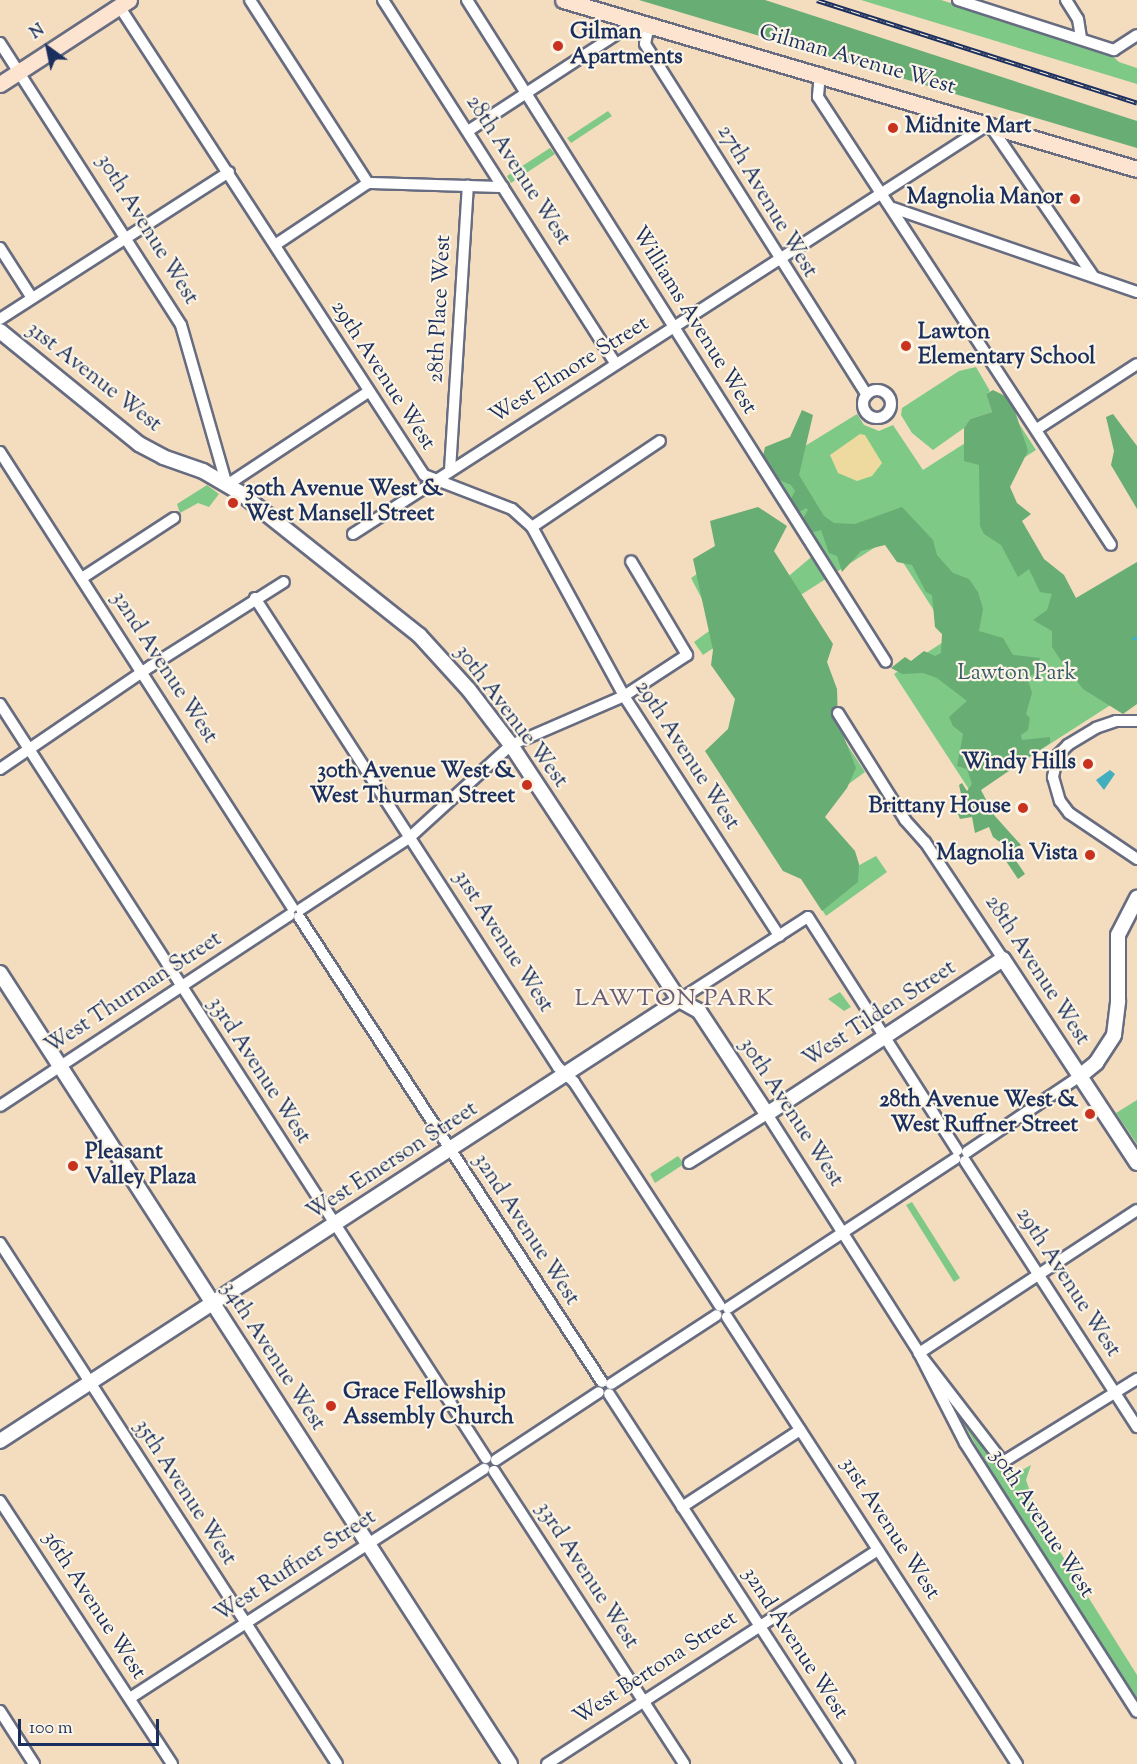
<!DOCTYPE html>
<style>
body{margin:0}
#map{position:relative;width:1137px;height:1764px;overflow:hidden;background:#f4dcbf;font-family:"Sorts Mill Goudy",serif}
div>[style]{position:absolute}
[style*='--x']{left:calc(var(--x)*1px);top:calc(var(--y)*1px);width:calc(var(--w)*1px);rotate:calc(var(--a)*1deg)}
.green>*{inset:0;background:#7fc987}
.forest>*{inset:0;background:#67ad74}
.sand>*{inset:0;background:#eeda9e}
.water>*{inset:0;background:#42afbf}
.stream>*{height:3px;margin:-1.5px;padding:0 1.5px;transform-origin:1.5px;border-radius:1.5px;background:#42afbf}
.roads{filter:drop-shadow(2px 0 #676c80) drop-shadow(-2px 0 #676c80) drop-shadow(0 2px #676c80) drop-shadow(0 -2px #676c80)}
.minor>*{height:10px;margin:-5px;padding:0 5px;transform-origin:5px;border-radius:5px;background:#fff}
.minor>.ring{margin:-5px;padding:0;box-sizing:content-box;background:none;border:10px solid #fff;border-radius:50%}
.tertiary>*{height:14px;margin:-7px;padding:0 7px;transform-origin:7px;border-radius:7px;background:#fff}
.secondary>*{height:15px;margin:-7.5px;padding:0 7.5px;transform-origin:7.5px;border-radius:7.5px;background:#fde4d0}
.rail>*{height:5px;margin-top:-2.5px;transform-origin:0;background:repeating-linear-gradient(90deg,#fcf5e5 0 9px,#1b2f5e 0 18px);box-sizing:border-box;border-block:2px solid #1b2f5e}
.dots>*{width:16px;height:16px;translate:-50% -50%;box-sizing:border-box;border:3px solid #fcf5e5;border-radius:50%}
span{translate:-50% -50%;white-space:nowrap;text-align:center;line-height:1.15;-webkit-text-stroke:4.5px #fcf5e5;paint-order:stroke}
.poi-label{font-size:22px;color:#1b2f5e;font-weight:700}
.left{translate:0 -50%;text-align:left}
.right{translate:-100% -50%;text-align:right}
.street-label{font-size:22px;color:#1b2f5e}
.park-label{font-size:22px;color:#395d6a}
.neighbourhood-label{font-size:24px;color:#695b76;letter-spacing:1.5px}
.north{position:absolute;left:18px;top:18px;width:60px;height:60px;-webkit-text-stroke:4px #fcf5e5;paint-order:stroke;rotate:327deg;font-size:16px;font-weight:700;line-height:24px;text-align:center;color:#1b2f5e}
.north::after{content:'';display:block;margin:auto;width:21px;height:27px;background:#1b2f5e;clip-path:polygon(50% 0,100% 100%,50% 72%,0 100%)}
.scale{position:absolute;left:18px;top:1719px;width:141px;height:27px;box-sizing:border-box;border:3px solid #1b2f5e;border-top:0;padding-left:8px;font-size:18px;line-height:21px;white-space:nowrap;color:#1b2f5e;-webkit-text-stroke:4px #fcf5e5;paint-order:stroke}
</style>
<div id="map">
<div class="green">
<div style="clip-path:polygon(861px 0,941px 0,1108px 52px,1119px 62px,1137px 68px,1137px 84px)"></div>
<div style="clip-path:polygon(608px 111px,612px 116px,571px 143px,567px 138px)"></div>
<div style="clip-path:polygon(550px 148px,555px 154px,511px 183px,507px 176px)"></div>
<div style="clip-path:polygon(976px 367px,990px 391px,986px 394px,992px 412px,970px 419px,964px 428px,933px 450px,912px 433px,901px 415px,902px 408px,959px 371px)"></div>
<div style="clip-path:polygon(1012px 413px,1036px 450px,982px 485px,1137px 688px,972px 794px,894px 674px,951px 637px,888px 539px,796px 598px,823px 708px,865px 772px,813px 810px,854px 868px,876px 856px,887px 872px,826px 916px,774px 833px,744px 696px,715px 647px,703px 655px,694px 642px,716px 626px,691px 578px,749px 539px,784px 580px,822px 548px,771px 467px,857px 414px,864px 425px,879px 431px,893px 425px,923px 470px)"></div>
<div style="clip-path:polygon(207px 485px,219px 494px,209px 507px,198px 503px,180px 513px,177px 504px)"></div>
<div style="clip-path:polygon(840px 992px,851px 1007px,844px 1011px,828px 999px)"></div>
<div style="clip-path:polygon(1137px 1100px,1137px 1144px,1116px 1113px)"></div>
<div style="clip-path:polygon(678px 1156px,684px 1164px,655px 1183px,650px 1174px)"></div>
<div style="clip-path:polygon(912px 1202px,960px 1278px,954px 1282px,906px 1205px)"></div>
<div style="clip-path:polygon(953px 1404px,1004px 1469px,1011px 1469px,1015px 1474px,1031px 1465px,1026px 1480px,1040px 1520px,1137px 1675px,1137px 1704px,998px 1485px)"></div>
</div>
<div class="forest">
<div style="clip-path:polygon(639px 0,765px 0,1137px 121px,1137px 148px)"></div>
<div style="clip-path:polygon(993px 390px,1011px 399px,1028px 451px,1010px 487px,1017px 503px,1031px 514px,1022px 521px,1044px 559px,1064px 575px,1076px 598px,1137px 562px,1137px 704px,1123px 714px,1083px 689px,1060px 659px,1052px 647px,1052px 631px,1033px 620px,1047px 610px,1052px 594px,1040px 592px,1029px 569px,1018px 577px,1001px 545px,984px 534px,980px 526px,979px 465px,964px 461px,964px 428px,970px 419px,992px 412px,986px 394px)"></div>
<div style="clip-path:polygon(802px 410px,813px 415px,799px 475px,824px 516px,834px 523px,855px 524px,902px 507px,933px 540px,937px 555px,953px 573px,969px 579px,978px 592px,983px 609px,979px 631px,1003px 638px,1013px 655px,1040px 658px,1036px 673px,1027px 677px,1032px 693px,1026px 714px,1030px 718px,1028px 730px,1021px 735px,1022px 740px,1050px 737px,1050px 743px,981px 790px,994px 815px,1021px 845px,1010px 852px,1025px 874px,1018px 879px,1002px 855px,1004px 845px,993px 837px,989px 827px,975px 833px,972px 817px,960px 819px,958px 814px,963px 803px,959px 785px,962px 783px,967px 791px,972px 784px,967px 769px,957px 766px,963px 734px,953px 726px,949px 717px,967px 701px,937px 678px,923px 673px,902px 674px,891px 668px,905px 657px,911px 661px,924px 651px,935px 656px,941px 653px,942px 634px,935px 627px,932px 595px,926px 592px,912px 565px,897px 562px,885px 545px,861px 551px,842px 572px,837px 556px,829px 553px,821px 530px,810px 533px,802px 520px,808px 510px,806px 508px,796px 514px,790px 501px,795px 491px,791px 485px,777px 479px,762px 460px,765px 447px,790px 437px)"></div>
<div style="clip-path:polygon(1113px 414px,1137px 446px,1137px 509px,1111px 465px,1114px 451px,1106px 417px)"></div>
<div style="clip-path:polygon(758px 507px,787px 526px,774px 551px,833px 644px,827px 662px,837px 689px,838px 722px,856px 768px,847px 788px,825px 817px,855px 851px,859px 864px,858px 882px,822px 911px,801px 879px,783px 871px,705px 751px,728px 729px,735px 699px,711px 665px,713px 650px,693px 559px,715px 546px,710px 521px)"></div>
</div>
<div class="sand">
<div style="clip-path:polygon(860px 434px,865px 435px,882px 463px,872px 476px,857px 481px,838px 473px,830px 455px)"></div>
</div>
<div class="water">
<div style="clip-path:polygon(1110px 770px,1115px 774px,1104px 790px,1096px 780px)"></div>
</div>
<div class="stream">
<div style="--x:1133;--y:638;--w:4;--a:0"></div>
</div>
<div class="roads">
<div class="minor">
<div style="--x:250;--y:0;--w:218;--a:57.2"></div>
<div style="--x:383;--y:0;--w:432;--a:57.4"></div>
<div style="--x:467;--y:0;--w:783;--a:57.67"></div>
<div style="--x:958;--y:0;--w:164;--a:17.8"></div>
<div style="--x:1114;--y:50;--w:27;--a:-33"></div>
<div style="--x:1066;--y:0;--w:22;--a:58"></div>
<div style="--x:1078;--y:19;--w:19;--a:81"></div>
<div style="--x:119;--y:6;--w:559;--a:56.96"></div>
<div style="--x:424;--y:475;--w:94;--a:21.1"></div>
<div style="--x:512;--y:509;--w:27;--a:42"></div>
<div style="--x:532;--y:527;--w:192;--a:61.4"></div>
<div style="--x:624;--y:696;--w:286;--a:57.1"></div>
<div style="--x:649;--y:25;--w:19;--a:102"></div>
<div style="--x:645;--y:44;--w:415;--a:57.7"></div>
<div style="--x:0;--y:43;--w:335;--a:57.3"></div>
<div style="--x:181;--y:325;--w:166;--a:74"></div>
<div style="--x:227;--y:485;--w:169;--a:-33.4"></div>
<div style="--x:820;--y:73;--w:24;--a:95"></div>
<div style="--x:818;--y:97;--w:535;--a:56.81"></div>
<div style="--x:468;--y:131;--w:199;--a:-33.1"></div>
<div style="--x:893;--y:208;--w:258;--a:19"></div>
<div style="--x:275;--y:245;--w:112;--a:-33.7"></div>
<div style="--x:368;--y:183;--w:135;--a:1.7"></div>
<div style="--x:0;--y:248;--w:59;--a:57.4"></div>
<div style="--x:0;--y:319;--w:272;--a:-32.7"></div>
<div class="ring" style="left:863px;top:390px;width:18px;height:18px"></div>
<div style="--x:1037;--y:429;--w:119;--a:-33"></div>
<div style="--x:0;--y:452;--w:541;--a:57.31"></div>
<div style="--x:450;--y:470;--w:285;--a:-86.4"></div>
<div style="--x:532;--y:527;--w:154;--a:-33.9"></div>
<div style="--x:353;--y:534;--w:757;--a:-32.81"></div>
<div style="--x:989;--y:124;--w:184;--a:55.6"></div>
<div style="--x:82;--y:578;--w:110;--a:-33.1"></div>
<div style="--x:255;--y:598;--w:558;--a:57.14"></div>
<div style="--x:558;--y:1067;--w:22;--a:43"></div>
<div style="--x:574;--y:1082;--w:267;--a:56.9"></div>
<div style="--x:0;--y:704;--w:897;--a:57.2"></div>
<div style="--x:838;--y:713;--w:126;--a:57.9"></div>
<div style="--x:905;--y:820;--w:30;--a:48"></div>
<div style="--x:925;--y:842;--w:141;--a:56.3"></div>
<div style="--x:1137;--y:721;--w:21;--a:180"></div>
<div style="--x:1116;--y:721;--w:21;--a:161"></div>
<div style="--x:1096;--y:728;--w:33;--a:149"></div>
<div style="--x:1068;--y:745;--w:14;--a:135"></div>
<div style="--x:1058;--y:755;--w:23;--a:103"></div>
<div style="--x:1053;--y:777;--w:25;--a:74"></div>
<div style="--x:1060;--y:801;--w:15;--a:53"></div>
<div style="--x:1069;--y:813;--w:82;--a:34.1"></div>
<div style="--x:0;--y:769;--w:183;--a:-34.3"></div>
<div style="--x:151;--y:666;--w:157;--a:-32.3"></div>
<div style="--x:301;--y:909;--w:129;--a:-33.3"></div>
<div style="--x:409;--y:838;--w:138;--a:-42.4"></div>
<div style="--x:511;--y:745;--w:123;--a:-23.4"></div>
<div style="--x:624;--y:696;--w:75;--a:-33.1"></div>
<div style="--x:687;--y:655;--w:109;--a:-120.8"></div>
<div style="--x:299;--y:917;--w:555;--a:56.91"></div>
<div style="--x:679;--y:1000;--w:153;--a:-32.8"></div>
<div style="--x:808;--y:917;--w:277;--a:57.4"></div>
<div style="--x:0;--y:1106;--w:347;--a:-33.4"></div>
<div style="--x:967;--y:1152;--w:136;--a:-33.9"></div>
<div style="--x:965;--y:1161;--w:317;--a:57.1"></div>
<div style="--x:689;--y:1163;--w:92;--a:-32.1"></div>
<div style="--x:767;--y:1114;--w:283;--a:57.5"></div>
<div style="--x:919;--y:1353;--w:101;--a:62.9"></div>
<div style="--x:965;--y:1443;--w:319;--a:57.4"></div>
<div style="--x:1137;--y:1210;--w:261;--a:146.7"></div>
<div style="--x:919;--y:1353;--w:138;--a:52.4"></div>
<div style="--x:1003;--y:1462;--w:158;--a:-31.8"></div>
<div style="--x:0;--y:1243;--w:620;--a:57.1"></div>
<div style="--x:728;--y:1308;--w:272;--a:-33.3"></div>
<div style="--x:727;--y:1317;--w:533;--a:57.03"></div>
<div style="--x:611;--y:1384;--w:126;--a:-33.1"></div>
<div style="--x:609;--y:1394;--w:441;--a:57"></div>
<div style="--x:496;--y:1460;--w:123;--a:-33.4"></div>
<div style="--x:494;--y:1471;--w:349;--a:57"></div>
<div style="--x:0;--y:1501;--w:314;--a:56.8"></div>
<div style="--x:682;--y:1507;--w:141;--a:-33.1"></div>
<div style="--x:130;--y:1698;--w:422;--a:-32.9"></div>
<div style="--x:0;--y:1711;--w:63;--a:57.3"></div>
<div style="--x:547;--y:1764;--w:394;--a:-32.9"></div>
</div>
<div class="tertiary">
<div style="--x:0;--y:331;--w:179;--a:39.1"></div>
<div style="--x:139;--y:444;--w:27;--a:28"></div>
<div style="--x:163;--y:457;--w:42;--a:19.3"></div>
<div style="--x:203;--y:471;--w:42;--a:30.3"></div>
<div style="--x:239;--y:492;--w:230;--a:38.5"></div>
<div style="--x:419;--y:635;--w:74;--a:47.7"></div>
<div style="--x:469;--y:690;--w:69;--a:52.6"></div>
<div style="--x:511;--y:745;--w:305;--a:56.6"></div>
<div style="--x:679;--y:1000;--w:23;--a:29"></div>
<div style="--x:699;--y:1011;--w:123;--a:56.6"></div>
<div style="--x:767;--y:1114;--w:282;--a:-33.3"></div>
<div style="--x:1003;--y:959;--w:244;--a:56.7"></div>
<div style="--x:0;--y:973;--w:941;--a:57.19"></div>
<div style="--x:1080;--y:1076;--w:21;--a:-39"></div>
<div style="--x:1096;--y:1063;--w:33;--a:-57"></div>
<div style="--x:1114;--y:1035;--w:35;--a:-83"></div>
<div style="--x:1118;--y:1000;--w:65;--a:-90"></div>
<div style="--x:1118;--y:935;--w:42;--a:-62.8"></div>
<div style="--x:0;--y:1441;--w:810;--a:-33"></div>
</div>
<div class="secondary">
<div style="--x:563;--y:0;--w:598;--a:16.41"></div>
<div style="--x:0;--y:84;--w:154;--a:-33.1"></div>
</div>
</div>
<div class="rail">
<div style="--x:817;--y:0;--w:336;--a:17.8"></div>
</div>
<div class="dots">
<div style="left:558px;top:46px;background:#c8321e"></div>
<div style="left:893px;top:128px;background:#c8321e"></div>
<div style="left:1075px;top:199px;background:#c8321e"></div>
<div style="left:906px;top:346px;background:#c8321e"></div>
<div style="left:233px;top:503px;background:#c8321e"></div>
<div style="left:1088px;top:764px;background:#c8321e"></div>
<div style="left:527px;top:785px;background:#c8321e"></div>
<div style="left:1023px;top:808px;background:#c8321e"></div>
<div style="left:1090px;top:855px;background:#c8321e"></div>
<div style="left:1090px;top:1114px;background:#c8321e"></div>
<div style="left:73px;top:1166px;background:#c8321e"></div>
<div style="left:331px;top:1406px;background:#c8321e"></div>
</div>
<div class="poi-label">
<span class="left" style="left:570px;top:46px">Gilman<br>Apartments</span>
<span class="left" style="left:905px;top:128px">Midnite Mart</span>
<span class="right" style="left:1063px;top:199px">Magnolia Manor</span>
<span class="left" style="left:918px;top:346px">Lawton<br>Elementary School</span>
<span class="left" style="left:245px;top:503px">30th Avenue West &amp;<br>West Mansell Street</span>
<span class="right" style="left:1076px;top:764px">Windy Hills</span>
<span class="right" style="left:515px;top:785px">30th Avenue West &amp;<br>West Thurman Street</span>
<span class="right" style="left:1011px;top:808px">Brittany House</span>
<span class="right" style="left:1078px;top:855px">Magnolia Vista</span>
<span class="right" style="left:1078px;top:1114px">28th Avenue West &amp;<br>West Ruffner Street</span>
<span class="left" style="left:85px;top:1166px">Pleasant<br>Valley Plaza</span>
<span class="left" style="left:343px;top:1406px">Grace Fellowship<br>Assembly Church</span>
</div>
<div class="street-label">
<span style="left:857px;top:61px;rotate:16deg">Gilman Avenue West</span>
<span style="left:517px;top:171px;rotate:57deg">28th Avenue West</span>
<span style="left:766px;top:202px;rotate:59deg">27th Avenue West</span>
<span style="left:146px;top:230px;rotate:58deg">30th Avenue West</span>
<span style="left:441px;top:309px;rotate:-87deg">28th Place West</span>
<span style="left:693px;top:321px;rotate:58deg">Williams Avenue West</span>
<span style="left:570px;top:371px;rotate:-32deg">West Elmore Street</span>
<span style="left:382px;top:376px;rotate:57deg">29th Avenue West</span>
<span style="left:93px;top:378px;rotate:38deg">31st Avenue West</span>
<span style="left:163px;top:668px;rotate:57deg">32nd Avenue West</span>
<span style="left:510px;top:717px;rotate:53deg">30th Avenue West</span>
<span style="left:686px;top:756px;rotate:57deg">29th Avenue West</span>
<span style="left:502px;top:942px;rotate:57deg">31st Avenue West</span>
<span style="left:1036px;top:971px;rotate:57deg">28th Avenue West</span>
<span style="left:134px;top:994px;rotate:-33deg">West Thurman Street</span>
<span style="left:880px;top:1015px;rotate:-33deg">West Tilden Street</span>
<span style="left:258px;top:1071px;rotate:57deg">33rd Avenue West</span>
<span style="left:790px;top:1113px;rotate:57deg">30th Avenue West</span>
<span style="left:393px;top:1162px;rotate:-33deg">West Emerson Street</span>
<span style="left:525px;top:1230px;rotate:57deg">32nd Avenue West</span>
<span style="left:1067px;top:1283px;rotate:57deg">29th Avenue West</span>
<span style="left:272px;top:1357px;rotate:57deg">34th Avenue West</span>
<span style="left:184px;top:1493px;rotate:57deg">35th Avenue West</span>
<span style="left:1041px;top:1524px;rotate:57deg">30th Avenue West</span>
<span style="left:889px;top:1529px;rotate:57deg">31st Avenue West</span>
<span style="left:296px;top:1567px;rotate:-33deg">West Ruffner Street</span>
<span style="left:586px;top:1576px;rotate:57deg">33rd Avenue West</span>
<span style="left:93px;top:1606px;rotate:57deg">36th Avenue West</span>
<span style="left:794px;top:1644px;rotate:57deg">32nd Avenue West</span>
<span style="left:656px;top:1669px;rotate:-33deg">West Bertona Street</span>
</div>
<div class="park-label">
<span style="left:1017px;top:675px">Lawton Park</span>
</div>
<div class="neighbourhood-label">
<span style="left:675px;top:1000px">LAWTON PARK</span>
</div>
<div class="north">N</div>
<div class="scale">100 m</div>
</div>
